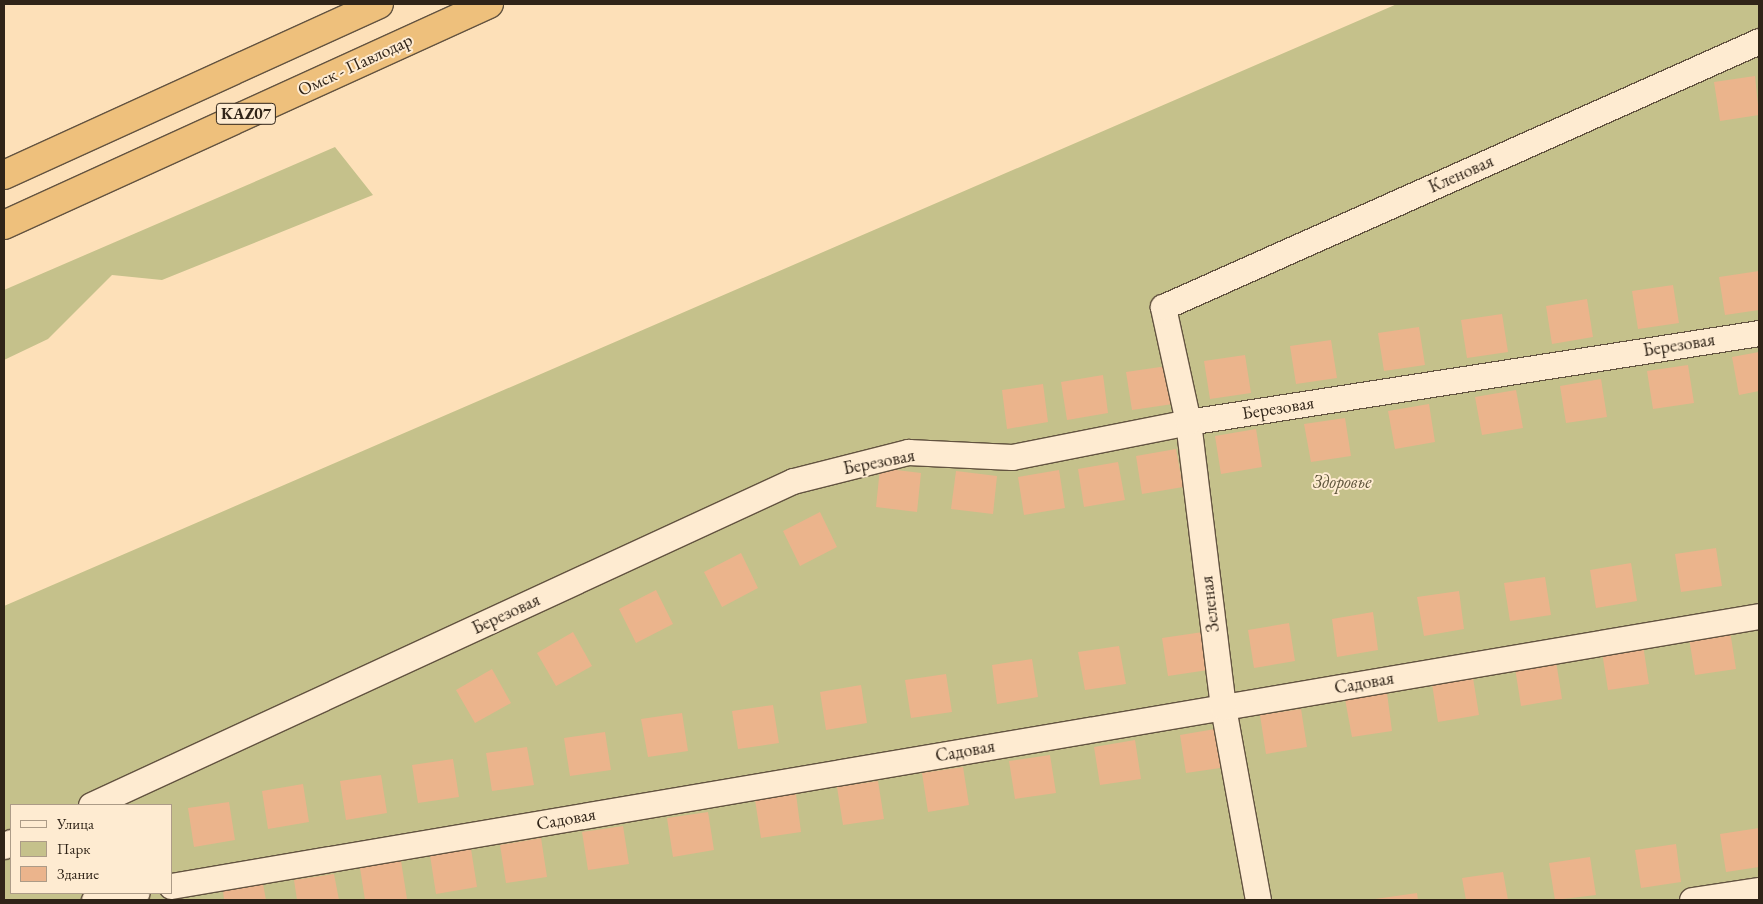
<!DOCTYPE html>
<meta charset="utf-8">
<style>
body{margin:0}
#map{position:relative;width:1763px;height:904px;overflow:hidden;background:#fde0b8;font-family:"EB Garamond",serif}
div>[style]{position:absolute}
[style*='--x']{left:calc(var(--x)*1px);top:calc(var(--y)*1px);width:calc(var(--w)*1px);rotate:calc(var(--a)*1deg)}
.green>*{inset:0;background:#c5c18b}
.building>*{inset:0;background:#ebb48c}
.roads{filter:drop-shadow(1px 0 #635340) drop-shadow(-1px 0 #635340) drop-shadow(0 1px #635340) drop-shadow(0 -1px #635340)}
.minor>*{height:25px;margin:-12.5px;padding:0 12.5px;transform-origin:12.5px;border-radius:12.5px;background:#feebd1}
.trunk>*{height:28px;margin:-14px;padding:0 14px;transform-origin:14px;border-radius:14px;background:#eec07c}
span{translate:-50% -50%;white-space:nowrap;text-align:center;line-height:1.15;-webkit-text-stroke:4px #feebd1;paint-order:stroke}
.shield-label span{padding:1px 4px;background:#feebd1;border:1px solid;border-radius:4px;-webkit-text-stroke-width:0}
.shield-label{font-size:16px;color:#302418;font-weight:700}
.street-label{font-size:18px;color:#302418}
.park-label{font-size:18px;color:#5d533a;font-style:italic}
.frame{position:absolute;inset:0;border:5px solid #302418;pointer-events:none}
.legend{position:absolute;left:10px;top:804px;width:162px;height:90px;box-sizing:border-box;background:#feebd1;border:1px solid #ac9b87;margin:0;padding:6px 9px;list-style:none;font-size:15px;color:#302418}
.legend li{display:flex;align-items:center;gap:10px;height:25px}
.legend b{width:25px;border:1px solid #ac9b87}
</style>
<div id="map">
<div class="green">
<div style="clip-path:polygon(evenodd,1397px 4px,1759px 4px,1759px 900px,4px 900px,4px 606px,1397px 4px,11px 805px,171px 805px,171px 893px,11px 893px,11px 805px)"></div>
<div style="clip-path:polygon(335px 147px,373px 195px,162px 280px,112px 275px,48px 339px,4px 360px,4px 290px)"></div>
</div>
<div class="building">
<div style="clip-path:polygon(1755px 76px,1759px 115px,1720px 121px,1714px 82px)"></div>
<div style="clip-path:polygon(1759px 271px,1759px 310px,1725px 315px,1719px 277px)"></div>
<div style="clip-path:polygon(1673px 285px,1679px 323px,1638px 329px,1632px 291px)"></div>
<div style="clip-path:polygon(1587px 299px,1593px 337px,1552px 344px,1546px 306px)"></div>
<div style="clip-path:polygon(1502px 314px,1508px 352px,1467px 358px,1461px 320px)"></div>
<div style="clip-path:polygon(1419px 327px,1425px 365px,1384px 371px,1378px 333px)"></div>
<div style="clip-path:polygon(1331px 340px,1337px 378px,1296px 384px,1290px 346px)"></div>
<div style="clip-path:polygon(1759px 352px,1759px 391px,1739px 395px,1732px 357px)"></div>
<div style="clip-path:polygon(1245px 355px,1251px 393px,1210px 399px,1204px 361px)"></div>
<div style="clip-path:polygon(1688px 365px,1694px 403px,1653px 409px,1647px 371px)"></div>
<div style="clip-path:polygon(1167px 366px,1173px 404px,1132px 410px,1126px 372px)"></div>
<div style="clip-path:polygon(1103px 375px,1108px 413px,1067px 420px,1061px 382px)"></div>
<div style="clip-path:polygon(1601px 379px,1607px 417px,1566px 423px,1560px 386px)"></div>
<div style="clip-path:polygon(1043px 384px,1048px 422px,1007px 429px,1002px 390px)"></div>
<div style="clip-path:polygon(1516px 390px,1523px 428px,1482px 435px,1475px 397px)"></div>
<div style="clip-path:polygon(1429px 404px,1435px 442px,1395px 449px,1388px 411px)"></div>
<div style="clip-path:polygon(1345px 418px,1351px 456px,1311px 462px,1304px 424px)"></div>
<div style="clip-path:polygon(1256px 429px,1262px 467px,1221px 474px,1215px 436px)"></div>
<div style="clip-path:polygon(1176px 449px,1183px 487px,1142px 494px,1136px 456px)"></div>
<div style="clip-path:polygon(1118px 462px,1125px 500px,1084px 507px,1078px 469px)"></div>
<div style="clip-path:polygon(880px 468px,921px 473px,917px 512px,876px 507px)"></div>
<div style="clip-path:polygon(1059px 470px,1065px 508px,1024px 515px,1018px 477px)"></div>
<div style="clip-path:polygon(956px 471px,997px 476px,993px 514px,951px 509px)"></div>
<div style="clip-path:polygon(820px 512px,837px 547px,800px 566px,783px 531px)"></div>
<div style="clip-path:polygon(1716px 548px,1722px 586px,1681px 592px,1675px 554px)"></div>
<div style="clip-path:polygon(741px 553px,758px 588px,722px 607px,704px 572px)"></div>
<div style="clip-path:polygon(1631px 563px,1637px 601px,1596px 608px,1590px 570px)"></div>
<div style="clip-path:polygon(1545px 577px,1551px 615px,1510px 621px,1504px 583px)"></div>
<div style="clip-path:polygon(656px 590px,673px 624px,636px 643px,619px 609px)"></div>
<div style="clip-path:polygon(1459px 591px,1464px 629px,1424px 636px,1417px 597px)"></div>
<div style="clip-path:polygon(1373px 612px,1378px 650px,1337px 657px,1332px 619px)"></div>
<div style="clip-path:polygon(1289px 623px,1295px 661px,1254px 668px,1248px 630px)"></div>
<div style="clip-path:polygon(1730px 631px,1736px 669px,1695px 675px,1689px 638px)"></div>
<div style="clip-path:polygon(573px 632px,592px 666px,556px 686px,537px 653px)"></div>
<div style="clip-path:polygon(1203px 632px,1208px 670px,1168px 676px,1162px 638px)"></div>
<div style="clip-path:polygon(1643px 645px,1649px 684px,1608px 690px,1602px 652px)"></div>
<div style="clip-path:polygon(1119px 646px,1126px 684px,1085px 690px,1078px 652px)"></div>
<div style="clip-path:polygon(1032px 659px,1038px 697px,997px 704px,992px 665px)"></div>
<div style="clip-path:polygon(1556px 661px,1562px 699px,1521px 706px,1515px 668px)"></div>
<div style="clip-path:polygon(492px 669px,511px 703px,475px 723px,456px 690px)"></div>
<div style="clip-path:polygon(946px 674px,952px 712px,911px 718px,905px 680px)"></div>
<div style="clip-path:polygon(1473px 678px,1479px 715px,1438px 722px,1432px 684px)"></div>
<div style="clip-path:polygon(861px 685px,867px 723px,826px 730px,820px 692px)"></div>
<div style="clip-path:polygon(1387px 693px,1392px 731px,1352px 737px,1345px 699px)"></div>
<div style="clip-path:polygon(773px 705px,779px 743px,738px 749px,732px 711px)"></div>
<div style="clip-path:polygon(1301px 709px,1307px 747px,1266px 754px,1260px 715px)"></div>
<div style="clip-path:polygon(682px 713px,688px 751px,648px 757px,641px 719px)"></div>
<div style="clip-path:polygon(1221px 728px,1227px 767px,1186px 773px,1180px 735px)"></div>
<div style="clip-path:polygon(605px 732px,611px 770px,570px 776px,564px 738px)"></div>
<div style="clip-path:polygon(1135px 740px,1141px 779px,1100px 785px,1094px 747px)"></div>
<div style="clip-path:polygon(527px 747px,534px 785px,492px 791px,486px 753px)"></div>
<div style="clip-path:polygon(1050px 755px,1056px 793px,1015px 799px,1009px 761px)"></div>
<div style="clip-path:polygon(453px 759px,459px 797px,418px 803px,412px 765px)"></div>
<div style="clip-path:polygon(963px 767px,969px 805px,928px 812px,922px 773px)"></div>
<div style="clip-path:polygon(381px 775px,387px 813px,346px 820px,340px 781px)"></div>
<div style="clip-path:polygon(878px 781px,884px 819px,843px 825px,837px 787px)"></div>
<div style="clip-path:polygon(303px 784px,309px 822px,268px 829px,262px 791px)"></div>
<div style="clip-path:polygon(796px 794px,801px 832px,761px 838px,755px 800px)"></div>
<div style="clip-path:polygon(229px 802px,235px 840px,194px 847px,188px 808px)"></div>
<div style="clip-path:polygon(708px 812px,714px 850px,673px 857px,667px 818px)"></div>
<div style="clip-path:polygon(623px 826px,629px 864px,588px 870px,582px 832px)"></div>
<div style="clip-path:polygon(1759px 828px,1759px 867px,1726px 872px,1720px 834px)"></div>
<div style="clip-path:polygon(541px 838px,547px 877px,506px 883px,500px 845px)"></div>
<div style="clip-path:polygon(1676px 844px,1681px 882px,1641px 888px,1635px 850px)"></div>
<div style="clip-path:polygon(471px 849px,477px 887px,436px 894px,430px 855px)"></div>
<div style="clip-path:polygon(1590px 857px,1596px 895px,1555px 900px,1549px 863px)"></div>
<div style="clip-path:polygon(401px 861px,407px 899px,365px 900px,360px 868px)"></div>
<div style="clip-path:polygon(1503px 872px,1508px 900px,1466px 900px,1462px 878px)"></div>
<div style="clip-path:polygon(334px 874px,339px 900px,297px 900px,294px 880px)"></div>
<div style="clip-path:polygon(263px 884px,266px 900px,224px 900px,223px 890px)"></div>
<div style="clip-path:polygon(1417px 893px,1418px 900px,1375px 900px,1375px 899px)"></div>
</div>
<div class="roads">
<div class="minor">
<div style="--x:91;--y:805;--w:773;--a:-24.78"></div>
<div style="--x:793;--y:481;--w:119;--a:-14.2"></div>
<div style="--x:908;--y:452;--w:104;--a:2.8"></div>
<div style="--x:1012;--y:457;--w:179;--a:-11.2"></div>
<div style="--x:1188;--y:422;--w:578;--a:-8.86"></div>
<div style="--x:4;--y:846;--w:8;--a:-30"></div>
<div style="--x:171;--y:886;--w:1611;--a:-9.65"></div>
<div style="--x:94;--y:900;--w:43;--a:-9.5"></div>
<div style="--x:1258;--y:900;--w:196;--a:-100.3"></div>
<div style="--x:1223;--y:707;--w:287;--a:-97"></div>
<div style="--x:1188;--y:422;--w:118;--a:-102.3"></div>
<div style="--x:1163;--y:307;--w:653;--a:-24.05"></div>
<div style="--x:1692;--y:900;--w:68;--a:-8.5"></div>
</div>
<div class="trunk">
<div style="--x:4;--y:175;--w:412;--a:-24.5"></div>
<div style="--x:4;--y:225;--w:533;--a:-24.5"></div>
</div>
</div>
<div class="shield-label">
<span style="left:246px;top:114px">KAZ07</span>
</div>
<div class="street-label">
<span style="left:355px;top:65px;rotate:-25deg">Омск - Павлодар</span>
<span style="left:1461px;top:174px;rotate:-24deg">Кленовая</span>
<span style="left:1679px;top:345px;rotate:-9deg">Березовая</span>
<span style="left:1278px;top:408px;rotate:-9deg">Березовая</span>
<span style="left:879px;top:462px;rotate:-11deg">Березовая</span>
<span style="left:1210px;top:604px;rotate:-97deg">Зеленая</span>
<span style="left:506px;top:614px;rotate:-25deg">Березовая</span>
<span style="left:1364px;top:683px;rotate:-10deg">Садовая</span>
<span style="left:965px;top:751px;rotate:-10deg">Садовая</span>
<span style="left:566px;top:819px;rotate:-10deg">Садовая</span>
</div>
<div class="park-label">
<span style="left:1342px;top:482px">Здоровье</span>
</div>
<div class="frame"></div>
<ul class="legend">
<li><b style="height:6px;background:#feebd1"></b>Улица</li>
<li><b style="height:14px;background:#c5c18b"></b>Парк</li>
<li><b style="height:14px;background:#ebb48c"></b>Здание</li>
</ul>
</div>
